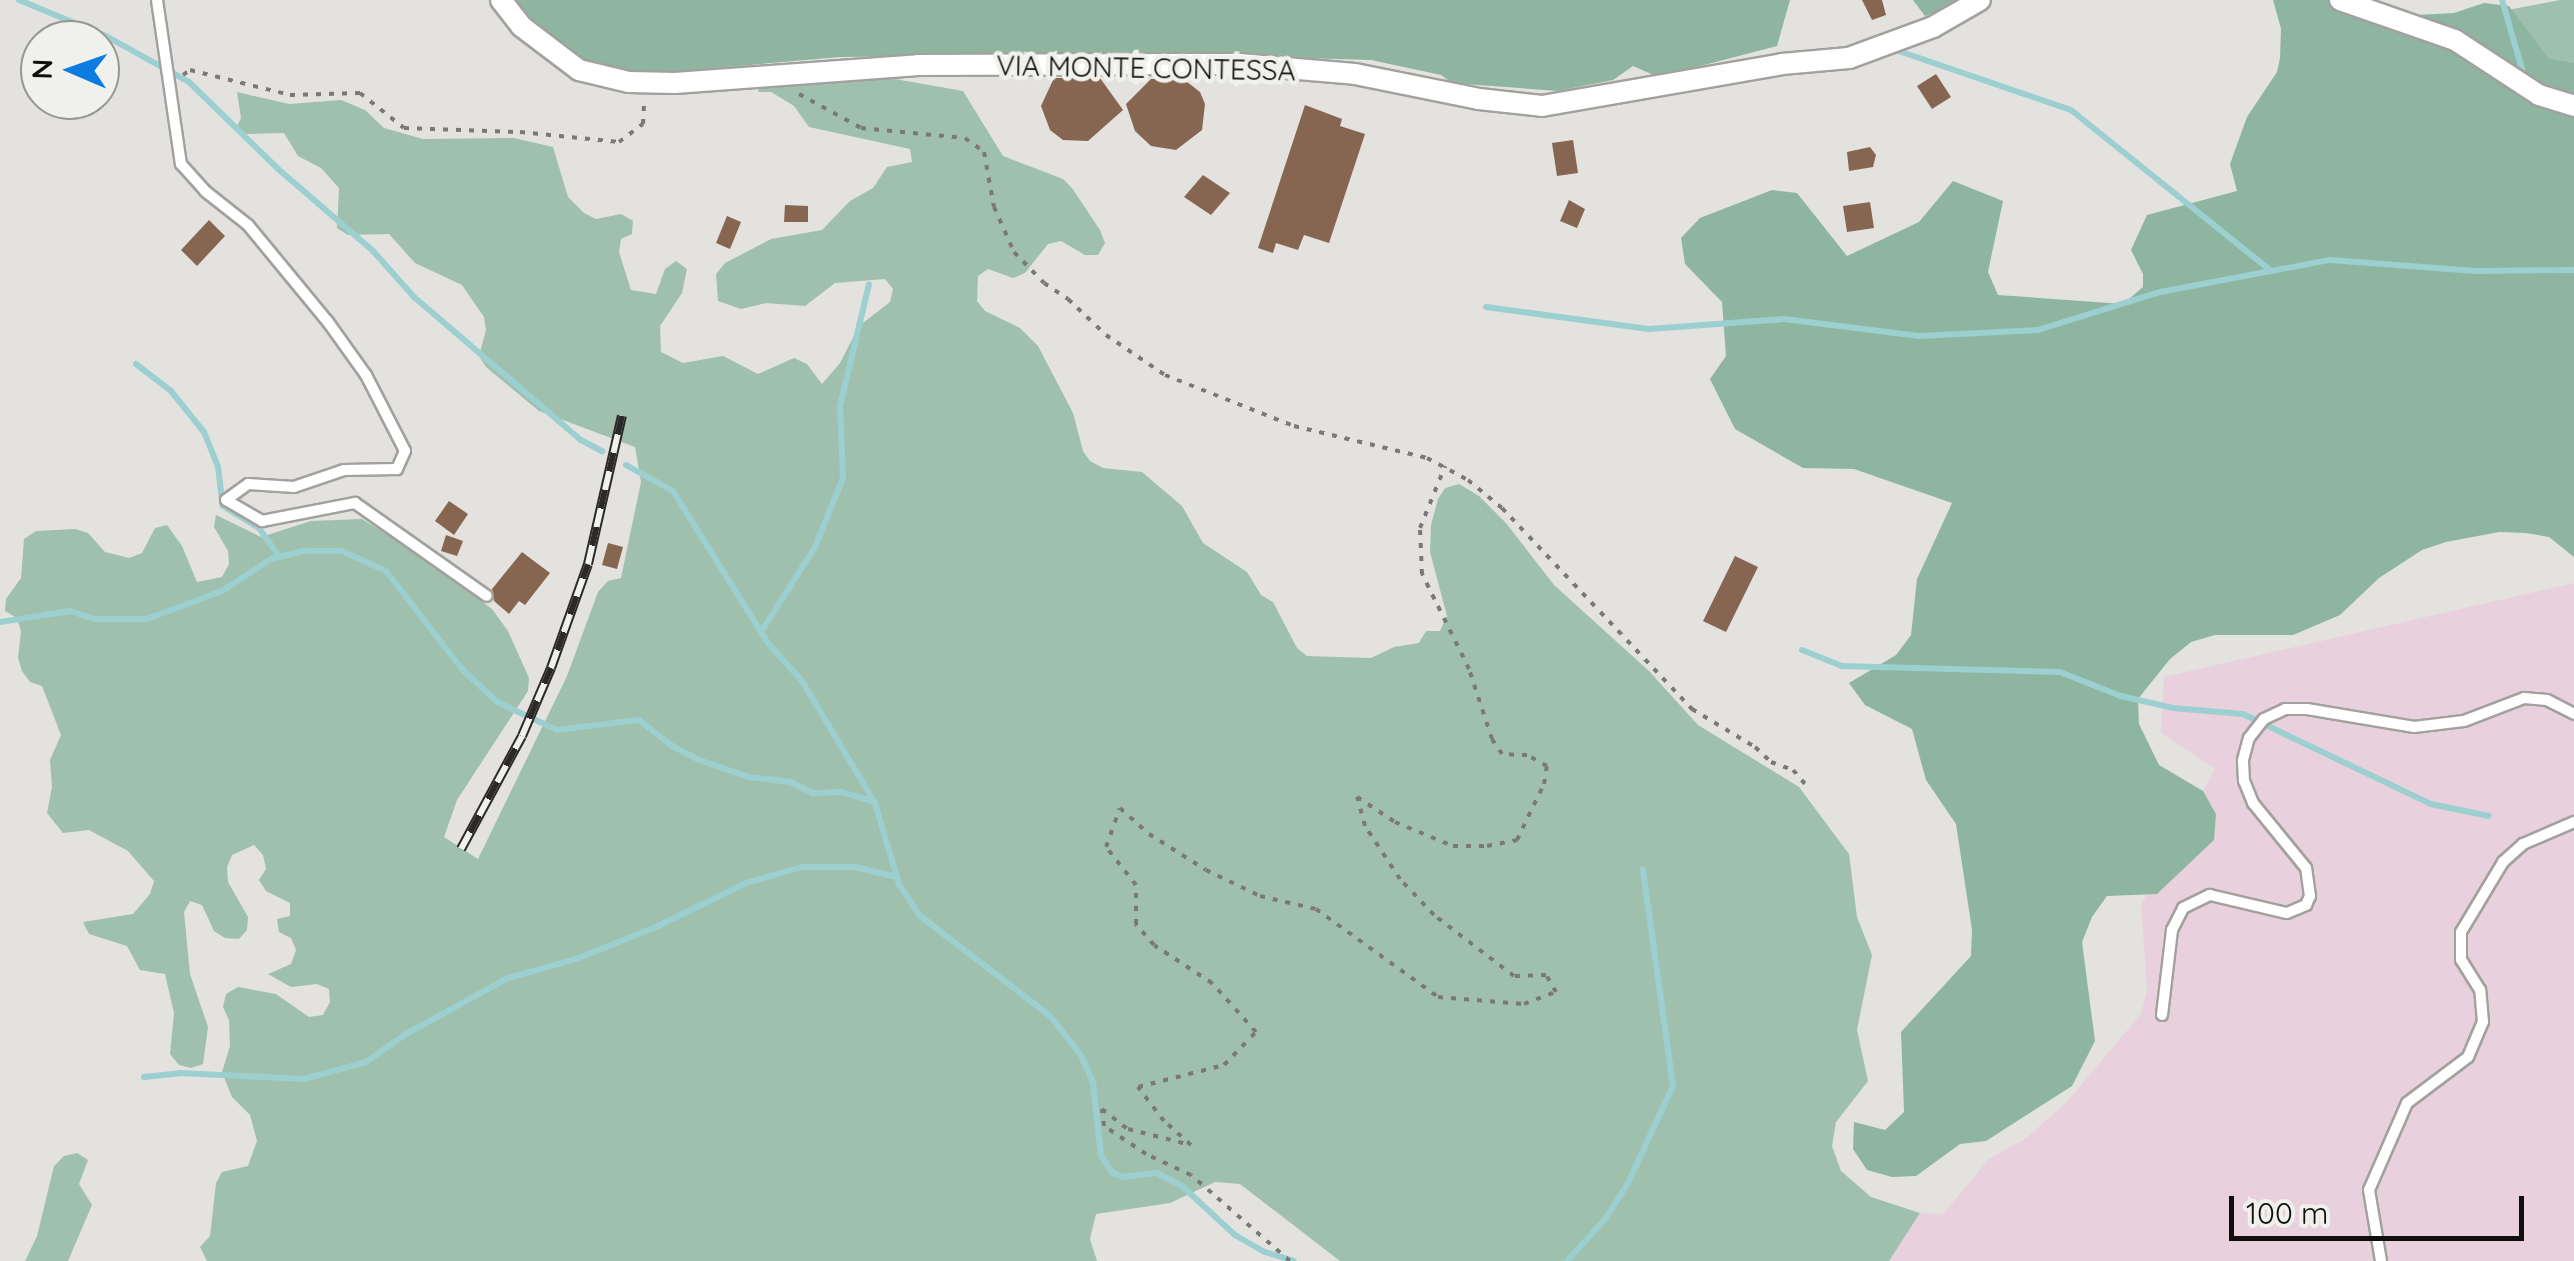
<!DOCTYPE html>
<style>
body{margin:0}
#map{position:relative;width:2574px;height:1261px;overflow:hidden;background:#e3e2df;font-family:Quicksand,sans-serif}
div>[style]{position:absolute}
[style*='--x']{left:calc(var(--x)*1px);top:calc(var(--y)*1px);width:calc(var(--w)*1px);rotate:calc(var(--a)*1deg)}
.industrial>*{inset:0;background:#e8d1dd}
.green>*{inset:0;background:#9fc0ad}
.forest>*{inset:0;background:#8eb59f}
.stream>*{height:6px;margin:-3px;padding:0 3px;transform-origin:3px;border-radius:3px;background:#9ccfd0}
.building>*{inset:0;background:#866551}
.path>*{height:4px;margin-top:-2px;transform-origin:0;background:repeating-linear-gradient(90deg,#7a7977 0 5px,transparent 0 13px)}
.roads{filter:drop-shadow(2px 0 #a2a19e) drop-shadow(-2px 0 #a2a19e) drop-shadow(0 2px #a2a19e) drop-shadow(0 -2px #a2a19e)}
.service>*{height:10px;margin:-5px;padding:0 5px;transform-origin:5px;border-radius:5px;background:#fff}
.minor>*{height:20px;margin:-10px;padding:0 10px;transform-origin:10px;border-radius:10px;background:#fff}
.rail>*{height:10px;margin-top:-5px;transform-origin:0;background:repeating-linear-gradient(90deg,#f0f0ec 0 19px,#2b2a29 0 38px);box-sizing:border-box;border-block:2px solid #2b2a29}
span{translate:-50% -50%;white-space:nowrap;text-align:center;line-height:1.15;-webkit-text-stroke:9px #f0f0ec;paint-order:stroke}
.street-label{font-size:28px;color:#0f0f0e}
.north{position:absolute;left:20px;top:20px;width:100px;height:100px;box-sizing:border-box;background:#f0f0ec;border:2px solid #969693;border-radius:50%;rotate:272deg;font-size:28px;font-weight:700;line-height:40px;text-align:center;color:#0f0f0e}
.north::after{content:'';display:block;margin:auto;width:35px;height:45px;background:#0c7be2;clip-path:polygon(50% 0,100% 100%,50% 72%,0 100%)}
.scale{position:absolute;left:2229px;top:1196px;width:295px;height:45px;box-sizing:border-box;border:5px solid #0f0f0e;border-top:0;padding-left:12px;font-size:30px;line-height:35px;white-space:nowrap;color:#0f0f0e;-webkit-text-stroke:8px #f0f0ec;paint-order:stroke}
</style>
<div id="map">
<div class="industrial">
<div style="clip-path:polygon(2574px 583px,2574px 1261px,1889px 1261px,1920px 1213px,1943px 1214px,1989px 1159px,2026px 1138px,2065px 1104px,2141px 1014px,2147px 989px,2141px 905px,2215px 769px,2161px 733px,2164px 677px)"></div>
</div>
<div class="green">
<div style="clip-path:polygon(2560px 0,2574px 0,2574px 132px,2471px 17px)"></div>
<div style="clip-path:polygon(895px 79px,963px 91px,1003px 156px,1063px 179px,1072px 188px,1100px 230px,1105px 243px,1098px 255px,1085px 255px,1061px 241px,1048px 244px,1025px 273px,1013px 278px,988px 269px,978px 276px,977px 301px,985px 311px,1020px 328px,1038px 346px,1073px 413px,1083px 451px,1090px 461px,1103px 468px,1142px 472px,1182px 506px,1203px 543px,1247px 572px,1261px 595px,1273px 602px,1297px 648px,1307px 656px,1371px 658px,1394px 647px,1419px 643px,1426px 631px,1440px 631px,1447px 616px,1430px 552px,1431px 525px,1438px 499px,1445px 488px,1459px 484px,1479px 496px,1506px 523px,1554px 585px,1649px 671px,1698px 725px,1799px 787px,1849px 854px,1857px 917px,1872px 955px,1857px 1030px,1868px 1081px,1836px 1122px,1832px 1146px,1841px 1171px,1871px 1197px,1920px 1213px,1889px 1261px,1340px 1261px,1240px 1184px,1215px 1182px,1170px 1203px,1096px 1214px,1090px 1239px,1097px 1261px,207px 1261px,200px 1247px,210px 1236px,216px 1183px,222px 1172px,248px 1166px,257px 1141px,250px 1115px,232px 1097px,222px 1072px,230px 1046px,229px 1020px,223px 1007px,226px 994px,238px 987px,276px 994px,309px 1017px,323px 1015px,330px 1002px,329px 989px,317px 984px,291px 987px,268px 974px,291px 964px,296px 950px,291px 938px,279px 932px,277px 919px,290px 916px,290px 903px,266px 891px,259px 880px,266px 869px,263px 855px,254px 845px,232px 855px,227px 867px,228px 882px,248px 917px,247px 930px,239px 939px,225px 938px,214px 931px,202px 905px,190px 901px,184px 912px,190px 974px,208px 1027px,203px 1064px,191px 1068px,179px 1065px,170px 1054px,174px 1013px,165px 974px,140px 970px,127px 946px,89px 934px,83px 922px,133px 914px,150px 894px,154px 881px,128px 851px,89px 830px,63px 833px,47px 813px,52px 787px,50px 760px,61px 735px,42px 686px,30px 682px,22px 671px,18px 658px,21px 631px,17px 618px,5px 611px,6px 599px,21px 578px,24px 539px,36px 531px,75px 529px,88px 533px,105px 552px,129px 558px,142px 553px,155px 528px,167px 525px,182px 546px,197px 582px,222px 577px,229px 564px,228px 551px,214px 527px,216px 515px,261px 537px,311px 521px,362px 519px,406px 546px,492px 609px,508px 631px,529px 678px,528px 691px,457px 800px,444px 837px,478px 859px,567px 676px,598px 592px,608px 581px,621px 578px,641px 482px,635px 447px,539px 411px,486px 367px,479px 356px,486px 330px,484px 317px,462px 285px,415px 263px,389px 234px,348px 235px,337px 228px,339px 188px,321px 168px,298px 156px,284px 133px,247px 134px,235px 130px,241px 118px,237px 92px,289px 104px,341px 100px,365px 110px,384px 128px,423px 139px,514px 138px,553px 147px,568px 197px,584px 213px,596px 219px,621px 214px,633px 221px,632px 234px,621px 239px,619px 252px,631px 290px,656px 294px,665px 269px,676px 261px,687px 269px,682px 293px,660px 326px,661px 352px,683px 363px,723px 356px,758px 374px,794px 358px,807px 364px,822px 384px,840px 363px,859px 326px,890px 302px,893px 289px,885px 279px,835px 283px,805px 306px,766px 303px,741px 309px,718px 301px,716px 274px,725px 263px,771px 239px,822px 230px,850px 201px,873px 188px,887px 167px,912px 162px,910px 149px,809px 127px,794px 106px,771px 92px,759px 92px,756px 84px)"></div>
<div style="clip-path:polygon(77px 1153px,88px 1160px,79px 1184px,92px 1205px,68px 1261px,25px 1261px,37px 1236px,54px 1166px,64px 1156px)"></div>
</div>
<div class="forest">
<div style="clip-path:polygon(511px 0,1790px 0,1777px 46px,1658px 77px,1633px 66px,1613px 80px,1558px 91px,1452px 83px,1441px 75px,1371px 60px,1142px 53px,840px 57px,646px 74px,579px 59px,547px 37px)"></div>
<div style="clip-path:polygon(1913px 0,1964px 0,1925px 16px)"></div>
<div style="clip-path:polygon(2273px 0,2374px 0,2415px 15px,2454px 13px,2484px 3px,2509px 6px,2549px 59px,2574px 63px,2574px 557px,2549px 537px,2526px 533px,2499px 532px,2446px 542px,2422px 550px,2379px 578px,2340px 615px,2293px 635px,2215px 635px,2191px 642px,2170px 659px,2138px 699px,2139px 724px,2159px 765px,2203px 791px,2216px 814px,2214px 840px,2157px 894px,2107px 896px,2092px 917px,2082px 942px,2095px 1041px,2072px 1086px,1986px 1141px,1960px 1144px,1916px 1176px,1892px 1177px,1867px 1170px,1853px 1149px,1854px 1122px,1885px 1130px,1904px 1112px,1901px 1032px,1971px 956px,1972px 930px,1956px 824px,1926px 780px,1912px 729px,1865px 705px,1849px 683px,1896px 655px,1911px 635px,1917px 579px,1952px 503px,1854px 469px,1803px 468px,1735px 429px,1710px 379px,1726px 356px,1722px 302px,1685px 264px,1681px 238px,1700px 218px,1772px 190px,1797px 193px,1847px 256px,1919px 222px,1953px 181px,2003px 201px,1988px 272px,1998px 295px,2123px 304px,2143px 287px,2143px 274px,2131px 250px,2147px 215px,2237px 191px,2230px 164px,2247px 117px,2277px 72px,2280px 58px,2281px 29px)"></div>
</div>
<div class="stream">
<div style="--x:19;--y:0;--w:94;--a:22.5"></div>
<div style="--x:106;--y:36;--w:95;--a:29"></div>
<div style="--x:189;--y:82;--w:123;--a:44.3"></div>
<div style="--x:277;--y:168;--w:127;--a:40.8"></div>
<div style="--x:373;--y:251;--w:62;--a:48.3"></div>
<div style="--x:414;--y:297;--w:220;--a:40.6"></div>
<div style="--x:581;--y:440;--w:24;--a:28"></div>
<div style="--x:2502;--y:0;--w:72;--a:73.8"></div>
<div style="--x:1890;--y:48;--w:191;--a:18.9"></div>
<div style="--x:2071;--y:110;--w:257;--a:38.8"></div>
<div style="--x:1486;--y:307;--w:164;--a:7.7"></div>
<div style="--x:1649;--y:329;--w:135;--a:-4.2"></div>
<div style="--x:1784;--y:319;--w:136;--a:7.2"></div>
<div style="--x:1919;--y:336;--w:119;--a:-2.9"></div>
<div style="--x:2038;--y:330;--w:128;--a:-17.3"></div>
<div style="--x:2160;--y:292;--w:173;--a:-10.7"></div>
<div style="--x:2330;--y:260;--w:146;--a:4.3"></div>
<div style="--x:2476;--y:271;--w:98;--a:-0.6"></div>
<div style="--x:136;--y:364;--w:44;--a:37.6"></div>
<div style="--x:171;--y:391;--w:53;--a:51.2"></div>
<div style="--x:204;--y:432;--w:38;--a:68"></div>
<div style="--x:218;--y:467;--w:39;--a:83"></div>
<div style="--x:223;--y:506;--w:42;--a:31.4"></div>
<div style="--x:259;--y:528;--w:35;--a:55"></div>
<div style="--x:626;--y:465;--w:54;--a:29"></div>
<div style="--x:673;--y:491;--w:179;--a:58"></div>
<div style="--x:768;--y:643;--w:51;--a:48.2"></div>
<div style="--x:802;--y:681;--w:142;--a:59.1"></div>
<div style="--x:875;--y:803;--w:84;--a:73.5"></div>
<div style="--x:899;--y:884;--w:37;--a:57"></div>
<div style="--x:919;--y:915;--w:165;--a:37.6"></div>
<div style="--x:1050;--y:1016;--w:50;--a:51.5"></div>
<div style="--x:1081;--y:1055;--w:30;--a:66"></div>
<div style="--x:1093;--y:1082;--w:74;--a:83.8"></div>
<div style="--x:1101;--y:1156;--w:21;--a:55"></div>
<div style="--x:1113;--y:1173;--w:10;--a:24"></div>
<div style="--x:1122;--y:1177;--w:35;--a:-7"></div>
<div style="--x:1157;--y:1173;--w:28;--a:27"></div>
<div style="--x:1182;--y:1186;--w:72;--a:42.8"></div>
<div style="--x:1235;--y:1235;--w:34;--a:30"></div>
<div style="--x:1265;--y:1252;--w:30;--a:17"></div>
<div style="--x:0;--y:622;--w:71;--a:-8.9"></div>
<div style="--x:70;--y:611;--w:26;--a:18"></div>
<div style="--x:95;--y:619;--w:52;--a:0"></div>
<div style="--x:147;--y:619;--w:80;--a:-20.5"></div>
<div style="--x:222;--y:591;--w:59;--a:-33.1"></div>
<div style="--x:271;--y:559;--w:34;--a:-14"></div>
<div style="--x:304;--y:551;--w:38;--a:0"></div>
<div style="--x:342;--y:551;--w:48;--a:24.4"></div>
<div style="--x:386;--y:571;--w:124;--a:52.2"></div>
<div style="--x:462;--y:669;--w:48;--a:43.3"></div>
<div style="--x:497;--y:702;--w:66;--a:25"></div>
<div style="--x:557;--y:730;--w:83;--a:-7"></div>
<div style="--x:639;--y:720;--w:42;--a:38.2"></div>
<div style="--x:672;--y:746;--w:34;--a:27"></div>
<div style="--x:702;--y:761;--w:50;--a:18.8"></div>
<div style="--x:749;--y:777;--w:42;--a:6.8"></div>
<div style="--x:791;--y:782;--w:25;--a:27"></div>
<div style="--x:813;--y:793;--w:29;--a:-2"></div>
<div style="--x:842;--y:792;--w:34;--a:17"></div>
<div style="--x:763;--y:629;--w:97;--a:-57.6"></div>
<div style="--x:815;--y:547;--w:74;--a:-67.9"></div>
<div style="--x:843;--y:478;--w:72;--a:-92.4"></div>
<div style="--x:840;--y:406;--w:125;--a:-76.6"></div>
<div style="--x:1802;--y:650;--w:43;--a:21.8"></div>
<div style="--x:1842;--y:666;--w:218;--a:1.6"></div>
<div style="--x:2060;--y:672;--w:66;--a:21.5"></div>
<div style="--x:2121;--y:696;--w:53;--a:13"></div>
<div style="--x:2173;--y:708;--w:70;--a:4.9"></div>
<div style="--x:2243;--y:714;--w:208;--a:25.6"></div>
<div style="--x:2431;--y:804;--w:59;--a:11.7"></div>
<div style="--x:144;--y:1077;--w:36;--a:-6"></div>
<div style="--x:180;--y:1073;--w:124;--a:2.8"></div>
<div style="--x:304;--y:1079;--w:64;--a:-15.3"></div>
<div style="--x:366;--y:1062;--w:49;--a:-35"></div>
<div style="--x:406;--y:1034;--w:116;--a:-28.8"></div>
<div style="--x:508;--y:978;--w:71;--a:-15.6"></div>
<div style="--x:576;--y:959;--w:88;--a:-21.9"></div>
<div style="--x:658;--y:926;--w:98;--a:-26"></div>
<div style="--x:746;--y:883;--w:58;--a:-15.9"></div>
<div style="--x:802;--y:867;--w:53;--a:0"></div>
<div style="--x:855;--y:867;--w:43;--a:13.4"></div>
<div style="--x:1567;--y:1261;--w:58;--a:-47.8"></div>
<div style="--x:1606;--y:1218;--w:41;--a:-57.8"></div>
<div style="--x:1628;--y:1183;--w:107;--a:-65.1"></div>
<div style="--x:1673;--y:1086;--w:219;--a:-97.9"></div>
</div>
<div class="building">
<div style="clip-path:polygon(1862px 0,1882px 0,1886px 15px,1872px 20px)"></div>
<div style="clip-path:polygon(1936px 74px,1951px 97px,1932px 109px,1917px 86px)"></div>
<div style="clip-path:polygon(1054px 78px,1100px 78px,1123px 110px,1088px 141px,1063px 140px,1050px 130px,1041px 106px)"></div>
<div style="clip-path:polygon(1182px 78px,1200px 92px,1205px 104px,1202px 130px,1176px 150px,1151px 146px,1135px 131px,1126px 104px,1151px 79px)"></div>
<div style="clip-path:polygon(1305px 105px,1342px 119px,1340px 126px,1365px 134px,1329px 243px,1304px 235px,1298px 250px,1276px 243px,1273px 253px,1258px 248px)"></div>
<div style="clip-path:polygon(1573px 140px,1578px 173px,1557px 176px,1552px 143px)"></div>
<div style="clip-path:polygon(1870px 147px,1876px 155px,1873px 167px,1849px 171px,1847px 152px)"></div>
<div style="clip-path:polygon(1203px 175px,1230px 193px,1211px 215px,1184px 197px)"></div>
<div style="clip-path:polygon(1569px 200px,1585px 209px,1577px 228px,1560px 221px)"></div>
<div style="clip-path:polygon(1870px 202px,1874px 228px,1847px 232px,1843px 206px)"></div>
<div style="clip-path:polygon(785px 205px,808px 206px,808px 222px,784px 222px)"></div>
<div style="clip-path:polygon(727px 216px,741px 222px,730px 249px,716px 243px)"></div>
<div style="clip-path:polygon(209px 220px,225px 236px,197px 266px,181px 250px)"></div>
<div style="clip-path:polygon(449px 501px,468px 514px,454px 535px,435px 521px)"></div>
<div style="clip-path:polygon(446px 535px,463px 541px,457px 556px,441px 551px)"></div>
<div style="clip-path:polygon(608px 543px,623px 547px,617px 569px,602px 565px)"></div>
<div style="clip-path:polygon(522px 552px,550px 573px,525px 605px,519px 601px,509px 614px,494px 601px,492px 589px)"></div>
<div style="clip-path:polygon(1735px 556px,1758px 567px,1726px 632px,1703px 621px)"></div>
</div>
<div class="path">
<div style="--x:183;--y:75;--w:9;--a:-36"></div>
<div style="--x:190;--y:70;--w:103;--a:14"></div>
<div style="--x:290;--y:95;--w:70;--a:-1.6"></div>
<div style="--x:360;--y:93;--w:56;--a:38.5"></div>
<div style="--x:404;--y:128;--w:116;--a:2"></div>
<div style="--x:520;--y:132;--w:100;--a:5.8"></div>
<div style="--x:619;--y:142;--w:30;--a:-37"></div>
<div style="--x:643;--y:124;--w:22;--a:-87"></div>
<div style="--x:799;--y:94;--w:71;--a:28.7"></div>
<div style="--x:861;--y:128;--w:104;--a:5.5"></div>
<div style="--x:965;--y:138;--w:24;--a:36"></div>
<div style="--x:984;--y:152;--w:56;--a:79.7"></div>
<div style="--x:994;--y:207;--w:49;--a:66"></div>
<div style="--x:1014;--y:252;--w:43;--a:45.9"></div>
<div style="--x:1044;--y:283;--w:29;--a:34"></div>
<div style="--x:1068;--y:299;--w:52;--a:43.5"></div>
<div style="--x:1106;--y:335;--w:71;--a:34.1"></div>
<div style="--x:1165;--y:375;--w:139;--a:21.6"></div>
<div style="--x:1294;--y:426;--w:137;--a:13.5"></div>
<div style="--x:1427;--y:458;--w:47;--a:28.2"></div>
<div style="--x:1468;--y:480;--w:44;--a:39.5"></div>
<div style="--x:1502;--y:508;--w:277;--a:46.6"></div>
<div style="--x:1692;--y:709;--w:74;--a:31.1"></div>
<div style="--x:1755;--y:747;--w:22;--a:43"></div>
<div style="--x:1771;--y:762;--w:23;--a:20"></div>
<div style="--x:1793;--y:770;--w:20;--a:49"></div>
<div style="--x:1290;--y:1261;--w:131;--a:-139"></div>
<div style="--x:1191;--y:1175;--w:50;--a:-155"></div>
<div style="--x:1146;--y:1154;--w:50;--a:-146.3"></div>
<div style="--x:1104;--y:1126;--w:17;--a:-97"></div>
<div style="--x:1102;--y:1109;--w:33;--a:38"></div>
<div style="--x:1128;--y:1129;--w:65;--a:14.3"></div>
<div style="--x:1191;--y:1145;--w:36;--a:-138"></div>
<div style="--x:1164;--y:1121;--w:43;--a:-127.4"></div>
<div style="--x:1138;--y:1087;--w:89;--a:-14.3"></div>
<div style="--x:1224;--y:1065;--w:46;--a:-45.9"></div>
<div style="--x:1256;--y:1032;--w:66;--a:-131.9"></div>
<div style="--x:1212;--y:983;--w:69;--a:-146.8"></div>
<div style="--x:1154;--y:945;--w:28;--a:-131"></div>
<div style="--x:1136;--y:924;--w:39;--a:-90"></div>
<div style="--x:1136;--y:885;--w:48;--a:-128.3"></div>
<div style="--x:1106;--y:847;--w:41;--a:-70.3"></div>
<div style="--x:1120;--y:808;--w:39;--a:42"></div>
<div style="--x:1149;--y:834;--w:67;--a:32.3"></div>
<div style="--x:1206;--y:870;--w:60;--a:25.7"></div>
<div style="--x:1260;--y:896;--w:57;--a:13.1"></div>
<div style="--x:1316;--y:909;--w:150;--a:35.8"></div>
<div style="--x:1438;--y:997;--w:86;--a:4.7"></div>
<div style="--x:1524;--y:1004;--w:34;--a:-21"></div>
<div style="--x:1556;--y:992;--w:20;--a:-120"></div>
<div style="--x:1546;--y:975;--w:32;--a:178"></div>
<div style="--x:1514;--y:976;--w:101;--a:-142.7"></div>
<div style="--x:1434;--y:915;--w:50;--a:-133.4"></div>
<div style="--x:1400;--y:879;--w:64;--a:-123.4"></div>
<div style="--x:1365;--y:826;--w:30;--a:-105"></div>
<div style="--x:1357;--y:797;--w:45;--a:33.3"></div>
<div style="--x:1395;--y:822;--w:63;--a:22.5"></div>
<div style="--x:1453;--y:846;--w:34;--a:0"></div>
<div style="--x:1487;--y:846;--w:31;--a:-11"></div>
<div style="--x:1517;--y:840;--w:62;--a:-64.3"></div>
<div style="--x:1544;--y:784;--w:18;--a:-81"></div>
<div style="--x:1547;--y:766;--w:23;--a:-151"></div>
<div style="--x:1527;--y:755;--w:25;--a:-178"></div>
<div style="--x:1502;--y:754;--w:18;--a:-124"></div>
<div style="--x:1492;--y:739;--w:74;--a:-108.2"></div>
<div style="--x:1469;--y:669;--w:106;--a:-116.3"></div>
<div style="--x:1422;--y:574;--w:46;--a:-92.5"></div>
<div style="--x:1420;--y:528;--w:67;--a:-68"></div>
</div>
<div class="roads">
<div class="service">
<div style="--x:157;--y:0;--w:166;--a:81.7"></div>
<div style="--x:181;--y:164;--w:36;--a:48"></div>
<div style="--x:205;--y:191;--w:55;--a:38.3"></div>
<div style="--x:248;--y:225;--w:126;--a:50.5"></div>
<div style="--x:328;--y:322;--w:65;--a:54.4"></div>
<div style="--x:366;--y:375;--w:85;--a:62.8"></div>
<div style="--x:405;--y:451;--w:20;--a:114"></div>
<div style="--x:397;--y:469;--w:53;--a:178.9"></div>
<div style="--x:344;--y:470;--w:53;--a:161.2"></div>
<div style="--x:294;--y:487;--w:46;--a:-176.3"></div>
<div style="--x:248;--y:484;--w:27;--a:144"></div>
<div style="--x:226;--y:500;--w:42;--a:30.3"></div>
<div style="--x:262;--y:521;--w:95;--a:-11"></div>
<div style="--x:355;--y:503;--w:161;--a:35.2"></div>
<div style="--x:2162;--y:1015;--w:86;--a:-83.3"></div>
<div style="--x:2172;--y:930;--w:25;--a:-63"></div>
<div style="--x:2183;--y:908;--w:30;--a:-26"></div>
<div style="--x:2210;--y:895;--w:79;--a:13.2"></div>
<div style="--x:2287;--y:913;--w:21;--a:-23"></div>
<div style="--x:2306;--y:905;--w:10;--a:-66"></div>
<div style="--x:2310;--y:896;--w:28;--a:-98"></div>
<div style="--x:2306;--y:868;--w:84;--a:-129.2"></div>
<div style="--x:2253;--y:803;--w:24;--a:-112"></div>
<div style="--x:2244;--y:781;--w:21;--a:-93"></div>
<div style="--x:2243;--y:760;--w:23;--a:-75"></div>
<div style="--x:2249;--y:738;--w:24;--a:-52"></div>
<div style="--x:2264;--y:719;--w:23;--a:-25"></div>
<div style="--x:2285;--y:709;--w:22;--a:0"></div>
<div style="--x:2307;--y:709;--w:109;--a:9.5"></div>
<div style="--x:2414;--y:727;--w:50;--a:-6.8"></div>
<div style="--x:2464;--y:721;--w:64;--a:-21"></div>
<div style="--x:2524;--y:698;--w:23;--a:5"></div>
<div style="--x:2547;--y:700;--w:30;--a:27"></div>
<div style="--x:2381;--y:1261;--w:72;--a:-99.6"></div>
<div style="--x:2369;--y:1190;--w:95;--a:-66.4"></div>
<div style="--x:2407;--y:1103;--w:76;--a:-37"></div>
<div style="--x:2468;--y:1057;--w:38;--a:-67"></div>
<div style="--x:2483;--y:1022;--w:32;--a:-95"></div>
<div style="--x:2480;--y:990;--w:36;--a:-122"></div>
<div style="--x:2461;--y:960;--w:28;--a:-90"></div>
<div style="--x:2461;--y:932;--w:82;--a:-59"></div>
<div style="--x:2503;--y:862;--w:27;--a:-42"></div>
<div style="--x:2523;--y:844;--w:56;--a:-23.3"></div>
</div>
<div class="minor">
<div style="--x:501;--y:0;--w:33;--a:52"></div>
<div style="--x:521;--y:26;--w:73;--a:37.2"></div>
<div style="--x:579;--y:70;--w:51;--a:13.5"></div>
<div style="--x:629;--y:82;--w:46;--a:1.2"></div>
<div style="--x:675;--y:83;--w:244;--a:-4.2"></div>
<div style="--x:918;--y:65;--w:321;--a:-0.2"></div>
<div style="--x:1239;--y:64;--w:116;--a:4.9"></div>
<div style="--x:1355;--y:74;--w:126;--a:11.4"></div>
<div style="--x:1479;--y:99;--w:63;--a:6.3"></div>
<div style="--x:1542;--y:106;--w:244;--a:-9.9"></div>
<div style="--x:1782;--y:64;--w:67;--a:-5.1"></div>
<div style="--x:1849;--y:58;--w:90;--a:-20.3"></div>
<div style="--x:1933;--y:27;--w:54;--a:-29.9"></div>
<div style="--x:2340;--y:0;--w:122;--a:19.2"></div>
<div style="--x:2455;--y:40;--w:100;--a:33.2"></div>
<div style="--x:2539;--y:95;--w:37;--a:17"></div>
</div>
</div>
<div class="rail">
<div style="--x:461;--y:849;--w:128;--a:-61.6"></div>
<div style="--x:522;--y:736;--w:74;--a:-66.9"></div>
<div style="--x:551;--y:668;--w:110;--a:-70.4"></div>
<div style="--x:588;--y:564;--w:152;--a:-77.1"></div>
</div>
<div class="street-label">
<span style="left:1146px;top:68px;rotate:1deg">VIA MONTE CONTESSA</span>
</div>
<div class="north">N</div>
<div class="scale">100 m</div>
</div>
